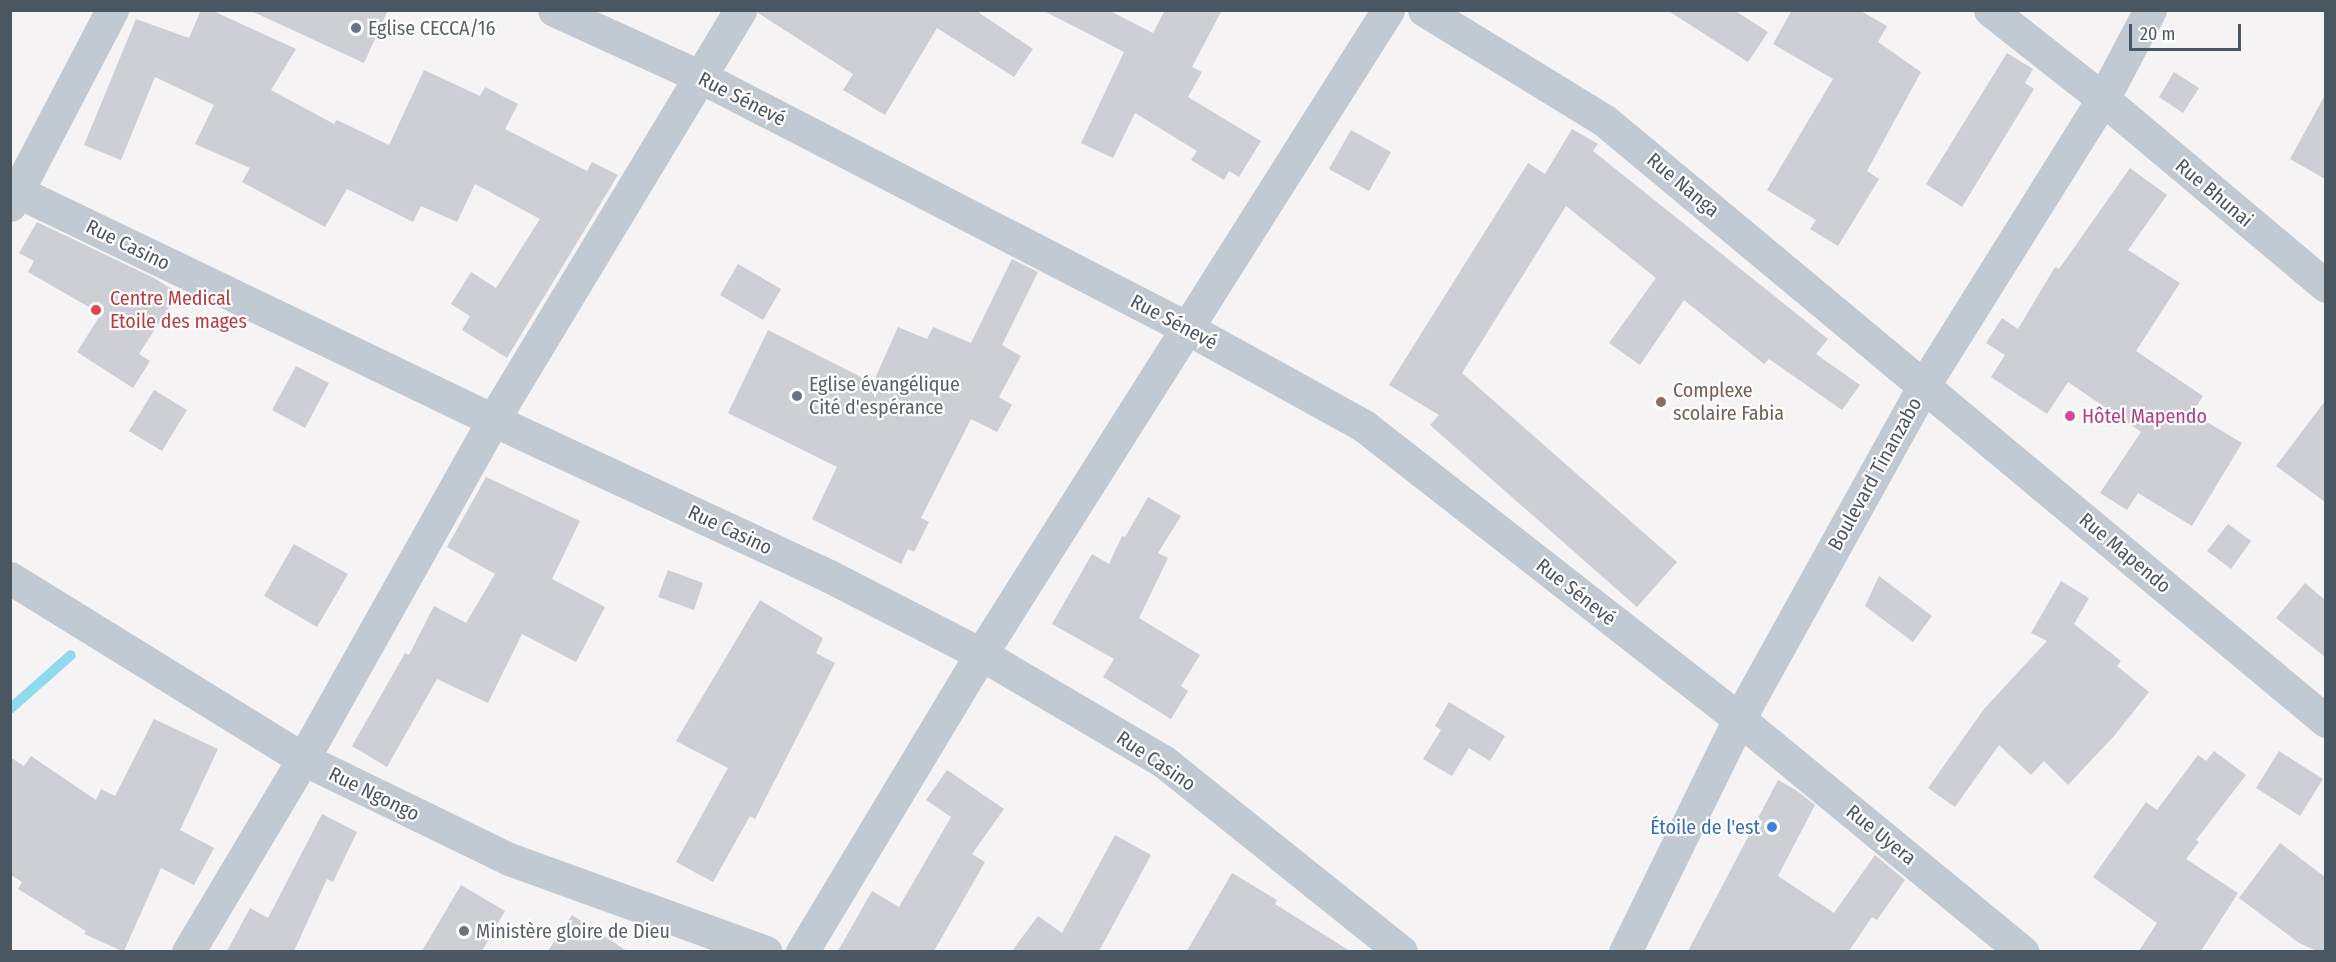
<!DOCTYPE html>
<meta charset="utf-8">
<style>
body{margin:0}
#map{position:relative;width:2336px;height:962px;overflow:hidden;background:#f5f3f3;font-family:"Fira Sans Condensed",sans-serif}
div>[style]{position:absolute}
[style*='--x']{left:calc(var(--x)*1px);top:calc(var(--y)*1px);width:calc(var(--w)*1px);rotate:calc(var(--a)*1deg)}
.stream>*{height:10px;margin:-5px;padding:0 5px;transform-origin:5px;border-radius:5px;background:#90daee}
.building>*{inset:0;background:#cdcfd5}
.minor>*{height:33px;margin:-16.5px;padding:0 16.5px;transform-origin:16.5px;border-radius:16.5px;background:#c1cad2}
.dots>*{width:16px;height:16px;translate:-50% -50%;box-sizing:border-box;border:3px solid #fff;border-radius:50%}
span{translate:-50% -50%;white-space:nowrap;text-align:center;line-height:1.15;-webkit-text-stroke:4.5px #fff;paint-order:stroke}
.worship-label{font-size:20px;color:#5b616d}
.left{translate:0 -50%;text-align:left}
.street-label{font-size:20px;color:#4a5661}
.health-label{font-size:20px;color:#be3a42}
.education-label{font-size:20px;color:#785e54}
.hotel-label{font-size:20px;color:#b23c85}
.shop-label{font-size:20px;color:#366cbe}
.right{translate:-100% -50%;text-align:right}
.frame{position:absolute;inset:0;border:12px solid #4a5661;pointer-events:none}
.scale{position:absolute;left:2129px;top:24px;width:112px;height:27px;box-sizing:border-box;border:3px solid #4a5661;border-top:0;padding-left:8px;font-size:18px;line-height:21px;white-space:nowrap;color:#4a5661;-webkit-text-stroke:4px #fff;paint-order:stroke}
</style>
<div id="map">
<div class="stream">
<div style="--x:10;--y:709;--w:81;--a:-41.5"></div>
</div>
<div class="building">
<div style="clip-path:polygon(201px 10px,211px 10px,296px 49px,271px 90px,334px 124px,337px 120px,389px 145px,424px 70px,480px 96px,485px 87px,518px 104px,505px 129px,587px 171px,592px 162px,618px 175px,507px 358px,462px 330px,470px 316px,451px 304px,471px 272px,496px 288px,540px 219px,475px 184px,457px 222px,421px 206px,413px 222px,347px 189px,325px 227px,242px 182px,250px 168px,195px 144px,214px 105px,155px 77px,121px 160px,84px 145px,136px 19px,189px 38px)"></div>
<div style="clip-path:polygon(249px 10px,388px 10px,364px 63px)"></div>
<div style="clip-path:polygon(759px 10px,975px 10px,1033px 49px,1014px 77px,937px 28px,885px 115px,843px 90px,853px 74px,758px 13px)"></div>
<div style="clip-path:polygon(1042px 10px,1108px 10px,1153px 33px,1165px 10px,1222px 10px,1192px 67px,1202px 72px,1188px 97px,1261px 141px,1239px 177px,1229px 171px,1224px 180px,1191px 160px,1197px 151px,1135px 113px,1113px 158px,1081px 143px,1124px 52px)"></div>
<div style="clip-path:polygon(1667px 10px,1734px 10px,1768px 32px,1748px 62px)"></div>
<div style="clip-path:polygon(1792px 10px,1859px 10px,1887px 26px,1878px 42px,1921px 72px,1867px 171px,1879px 179px,1838px 246px,1810px 229px,1816px 220px,1767px 190px,1833px 79px,1773px 44px)"></div>
<div style="clip-path:polygon(2007px 53px,2033px 69px,2025px 83px,2034px 89px,1962px 207px,1926px 184px)"></div>
<div style="clip-path:polygon(2174px 72px,2199px 88px,2183px 113px,2159px 97px)"></div>
<div style="clip-path:polygon(2325px 95px,2325px 179px,2290px 159px)"></div>
<div style="clip-path:polygon(1572px 129px,1598px 144px,1593px 151px,1828px 339px,1816px 354px,1860px 385px,1842px 410px,1769px 359px,1764px 364px,1684px 300px,1640px 365px,1609px 343px,1656px 278px,1566px 206px,1462px 373px,1677px 562px,1637px 607px,1430px 425px,1439px 415px,1389px 385px,1528px 163px,1545px 174px)"></div>
<div style="clip-path:polygon(1351px 130px,1391px 152px,1369px 191px,1329px 169px)"></div>
<div style="clip-path:polygon(2130px 168px,2167px 195px,2128px 250px,2180px 283px,2136px 351px,2203px 396px,2192px 413px,2242px 443px,2192px 526px,2138px 493px,2127px 510px,2100px 493px,2141px 432px,2068px 382px,2047px 414px,1991px 377px,2005px 355px,1986px 343px,2002px 318px,2018px 329px,2055px 267px,2059px 269px)"></div>
<div style="clip-path:polygon(37px 222px,154px 278px,178px 293px,139px 354px,150px 361px,133px 388px,77px 352px,101px 314px,28px 272px,34px 261px,19px 253px)"></div>
<div style="clip-path:polygon(1012px 259px,1038px 272px,1002px 345px,1021px 356px,999px 397px,1012px 405px,997px 432px,971px 419px,921px 518px,929px 522px,914px 552px,908px 549px,901px 564px,812px 519px,837px 467px,728px 413px,768px 330px,873px 383px,898px 327px,927px 339px,933px 327px,971px 343px)"></div>
<div style="clip-path:polygon(738px 264px,781px 289px,763px 320px,720px 295px)"></div>
<div style="clip-path:polygon(296px 366px,329px 383px,305px 428px,272px 410px)"></div>
<div style="clip-path:polygon(154px 390px,187px 410px,162px 451px,129px 431px)"></div>
<div style="clip-path:polygon(2325px 401px,2325px 502px,2276px 466px)"></div>
<div style="clip-path:polygon(486px 477px,580px 521px,552px 579px,605px 607px,576px 662px,522px 634px,488px 703px,437px 679px,387px 767px,352px 746px,405px 653px,409px 655px,434px 606px,466px 623px,495px 574px,447px 547px)"></div>
<div style="clip-path:polygon(1148px 497px,1181px 516px,1158px 553px,1168px 558px,1139px 618px,1200px 655px,1181px 686px,1188px 691px,1171px 719px,1103px 677px,1114px 659px,1052px 624px,1092px 554px,1109px 564px,1122px 536px,1125px 537px)"></div>
<div style="clip-path:polygon(2228px 524px,2251px 541px,2231px 569px,2207px 551px)"></div>
<div style="clip-path:polygon(294px 544px,348px 574px,317px 627px,264px 596px)"></div>
<div style="clip-path:polygon(668px 570px,703px 583px,694px 610px,658px 597px)"></div>
<div style="clip-path:polygon(1879px 576px,1932px 616px,1913px 642px,1865px 606px)"></div>
<div style="clip-path:polygon(2061px 581px,2089px 598px,2074px 624px,2121px 661px,2117px 666px,2149px 692px,2114px 736px,2068px 785px,2044px 761px,2031px 775px,1999px 745px,1955px 807px,1928px 788px,1984px 709px,2047px 641px,2031px 633px)"></div>
<div style="clip-path:polygon(2305px 583px,2325px 600px,2325px 657px,2276px 618px)"></div>
<div style="clip-path:polygon(760px 600px,823px 638px,816px 653px,835px 663px,755px 819px,750px 816px,713px 882px,676px 862px,728px 768px,676px 741px)"></div>
<div style="clip-path:polygon(1449px 702px,1505px 736px,1490px 761px,1469px 748px,1452px 776px,1423px 759px,1441px 730px,1435px 726px)"></div>
<div style="clip-path:polygon(154px 719px,218px 749px,180px 830px,214px 848px,194px 885px,161px 868px,124px 951px,122px 951px,84px 934px,86px 931px,18px 889px,22px 882px,10px 874px,10px 757px,24px 766px,31px 756px,96px 800px,101px 789px,115px 796px)"></div>
<div style="clip-path:polygon(2214px 751px,2246px 775px,2196px 840px,2199px 842px,2186px 859px,2238px 893px,2201px 951px,2139px 951px,2157px 923px,2093px 877px,2146px 802px,2157px 810px,2198px 755px,2206px 761px)"></div>
<div style="clip-path:polygon(2279px 751px,2323px 779px,2300px 816px,2256px 788px)"></div>
<div style="clip-path:polygon(947px 770px,1004px 809px,972px 854px,985px 862px,934px 951px,838px 951px,872px 891px,899px 907px,951px 817px,926px 800px)"></div>
<div style="clip-path:polygon(1778px 780px,1796px 790px,1815px 805px,1778px 876px,1834px 913px,1875px 855px,1905px 880px,1877px 920px,1872px 917px,1849px 951px,1688px 951px)"></div>
<div style="clip-path:polygon(322px 814px,357px 832px,333px 882px,327px 879px,294px 951px,227px 951px,250px 908px,268px 918px)"></div>
<div style="clip-path:polygon(1115px 835px,1151px 855px,1099px 951px,1012px 951px,1038px 916px,1062px 933px)"></div>
<div style="clip-path:polygon(2280px 843px,2325px 877px,2325px 951px,2317px 951px,2299px 943px,2239px 898px)"></div>
<div style="clip-path:polygon(1232px 873px,1277px 900px,1275px 904px,1350px 951px,1187px 951px)"></div>
<div style="clip-path:polygon(461px 885px,505px 911px,482px 951px,422px 951px)"></div>
<div style="clip-path:polygon(572px 915px,627px 951px,548px 951px)"></div>
</div>
<div class="minor">
<div style="--x:554;--y:10;--w:159;--a:24.5"></div>
<div style="--x:699;--y:76;--w:547;--a:27.31"></div>
<div style="--x:1185;--y:327;--w:205;--a:28.9"></div>
<div style="--x:1364;--y:426;--w:476;--a:38"></div>
<div style="--x:1739;--y:719;--w:367;--a:39.4"></div>
<div style="--x:1424;--y:10;--w:212;--a:31.5"></div>
<div style="--x:1605;--y:121;--w:938;--a:39.77"></div>
<div style="--x:1990;--y:10;--w:144;--a:38.2"></div>
<div style="--x:2103;--y:99;--w:291;--a:40"></div>
<div style="--x:10;--y:188;--w:536;--a:25.66"></div>
<div style="--x:493;--y:420;--w:370;--a:24.9"></div>
<div style="--x:829;--y:576;--w:171;--a:27.2"></div>
<div style="--x:981;--y:654;--w:211;--a:30.5"></div>
<div style="--x:1163;--y:761;--w:305;--a:38.7"></div>
<div style="--x:10;--y:205;--w:220;--a:-62.4"></div>
<div style="--x:10;--y:578;--w:344;--a:31.7"></div>
<div style="--x:303;--y:759;--w:229;--a:25.9"></div>
<div style="--x:509;--y:859;--w:273;--a:19.9"></div>
<div style="--x:188;--y:952;--w:225;--a:-59.2"></div>
<div style="--x:303;--y:759;--w:389;--a:-60.7"></div>
<div style="--x:493;--y:420;--w:479;--a:-58.9"></div>
<div style="--x:802;--y:952;--w:348;--a:-59"></div>
<div style="--x:981;--y:654;--w:762;--a:-57.71"></div>
<div style="--x:1625;--y:952;--w:259;--a:-63.9"></div>
<div style="--x:1739;--y:719;--w:382;--a:-61"></div>
<div style="--x:1924;--y:385;--w:337;--a:-58"></div>
<div style="--x:2103;--y:99;--w:101;--a:-62.2"></div>
</div>
<div class="dots">
<div style="left:356px;top:28px;background:#6b7280"></div>
<div style="left:96px;top:310px;background:#e0444e"></div>
<div style="left:797px;top:396px;background:#6b7280"></div>
<div style="left:1661px;top:402px;background:#8d6e63"></div>
<div style="left:2070px;top:416px;background:#d1479c"></div>
<div style="left:1772px;top:827px;background:#3f7fe0"></div>
<div style="left:464px;top:931px;background:#6b7280"></div>
</div>
<div class="worship-label">
<span class="left" style="left:368px;top:28px">Eglise CECCA/16</span>
<span class="left" style="left:809px;top:396px">Eglise évangélique<br>Cité d'espérance</span>
<span class="left" style="left:476px;top:931px">Ministère gloire de Dieu</span>
</div>
<div class="street-label">
<span style="left:742px;top:99px;rotate:27deg">Rue Sénevé</span>
<span style="left:1683px;top:185px;rotate:40deg">Rue Nanga</span>
<span style="left:2214px;top:193px;rotate:40deg">Rue Bhunai</span>
<span style="left:128px;top:245px;rotate:26deg">Rue Casino</span>
<span style="left:1174px;top:322px;rotate:28deg">Rue Sénevé</span>
<span style="left:1875px;top:474px;rotate:-61deg">Boulevard Tinanzabo</span>
<span style="left:730px;top:530px;rotate:25deg">Rue Casino</span>
<span style="left:2125px;top:553px;rotate:40deg">Rue Mapendo</span>
<span style="left:1576px;top:592px;rotate:38deg">Rue Sénevé</span>
<span style="left:1156px;top:761px;rotate:34deg">Rue Casino</span>
<span style="left:374px;top:794px;rotate:26deg">Rue Ngongo</span>
<span style="left:1881px;top:835px;rotate:39deg">Rue Uyera</span>
</div>
<div class="health-label">
<span class="left" style="left:110px;top:310px">Centre Medical<br>Etoile des mages</span>
</div>
<div class="education-label">
<span class="left" style="left:1673px;top:402px">Complexe<br>scolaire Fabia</span>
</div>
<div class="hotel-label">
<span class="left" style="left:2082px;top:416px">Hôtel Mapendo</span>
</div>
<div class="shop-label">
<span class="right" style="left:1760px;top:827px">Étoile de l'est</span>
</div>
<div class="frame"></div>
<div class="scale">20 m</div>
</div>
